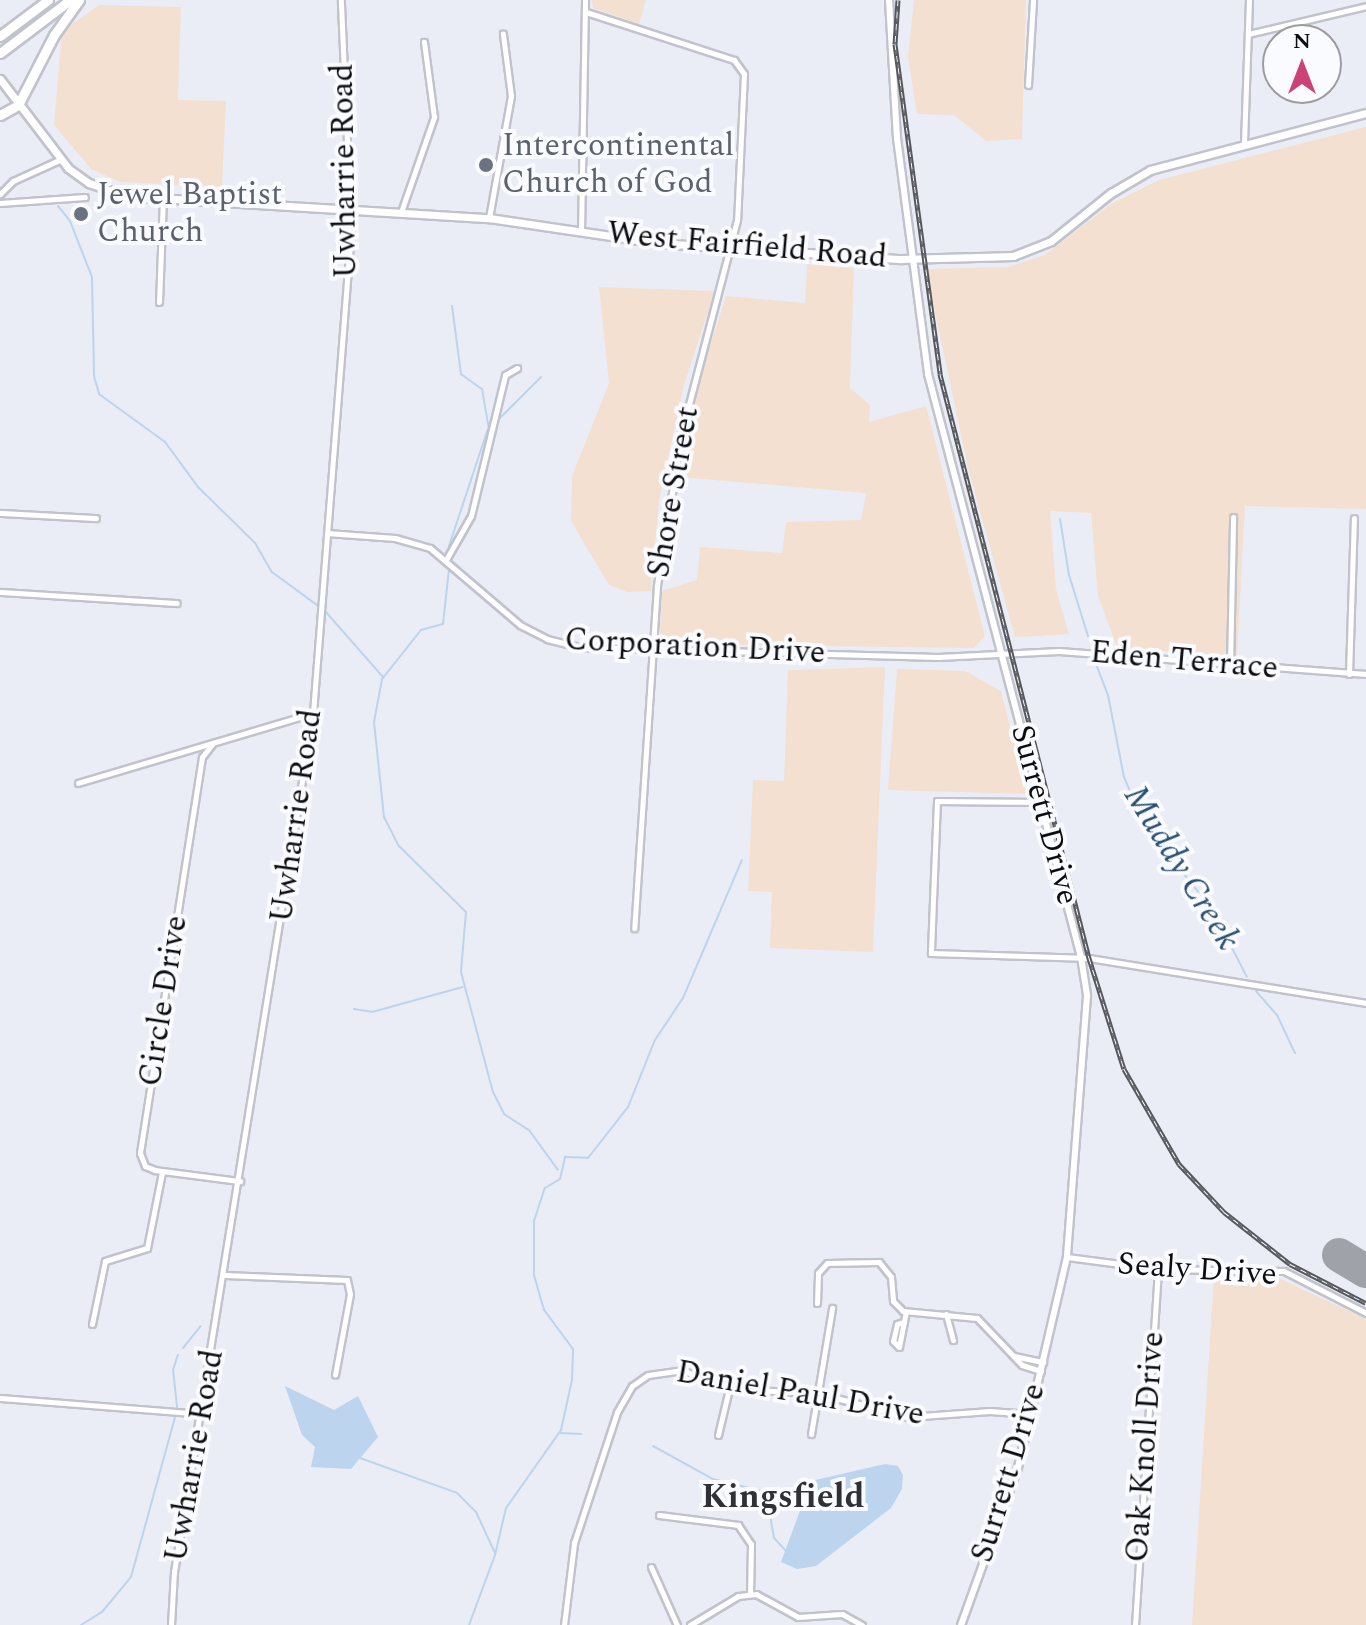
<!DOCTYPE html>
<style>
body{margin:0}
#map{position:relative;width:1366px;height:1625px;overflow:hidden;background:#ebedf6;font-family:Spectral,serif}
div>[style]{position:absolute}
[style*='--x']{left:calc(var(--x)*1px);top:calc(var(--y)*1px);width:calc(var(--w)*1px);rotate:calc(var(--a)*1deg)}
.industrial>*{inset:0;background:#f3e0d0}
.water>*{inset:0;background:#bcd4ed}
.stream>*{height:2px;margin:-1px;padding:0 1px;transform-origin:1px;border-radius:1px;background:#bcd4ed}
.runway>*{height:34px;margin:-17px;padding:0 17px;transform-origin:17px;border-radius:17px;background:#a0a2aa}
.roads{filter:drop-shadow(2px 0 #c1c3cc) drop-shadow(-2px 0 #c1c3cc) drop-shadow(0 2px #c1c3cc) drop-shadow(0 -2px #c1c3cc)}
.minor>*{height:5px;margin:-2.5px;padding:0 2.5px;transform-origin:2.5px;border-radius:2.5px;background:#fff}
.tertiary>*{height:6px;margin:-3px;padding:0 3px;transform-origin:3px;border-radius:3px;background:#fff}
.secondary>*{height:7px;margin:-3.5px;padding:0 3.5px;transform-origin:3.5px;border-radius:3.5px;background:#fff}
.motorway>*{height:9px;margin:-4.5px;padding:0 4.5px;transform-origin:4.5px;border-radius:4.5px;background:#fff}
.rail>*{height:5px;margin-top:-2.5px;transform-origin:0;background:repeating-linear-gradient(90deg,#fafbfe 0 6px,#56585d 0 12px);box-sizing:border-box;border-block:2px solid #56585d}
.dots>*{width:22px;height:22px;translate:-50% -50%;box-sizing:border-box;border:4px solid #fafbfe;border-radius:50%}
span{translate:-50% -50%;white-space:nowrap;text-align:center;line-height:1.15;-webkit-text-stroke:8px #fafbfe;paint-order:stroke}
.worship-label{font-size:32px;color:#5b616d}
.left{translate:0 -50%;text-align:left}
.street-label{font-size:32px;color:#0c0d10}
.water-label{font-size:34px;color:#294f72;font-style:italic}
.neighbourhood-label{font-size:34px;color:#2f3137;font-weight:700}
.north{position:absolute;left:1262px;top:24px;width:80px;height:80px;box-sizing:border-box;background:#fafbfe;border:2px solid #9b9c9f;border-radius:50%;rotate:0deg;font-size:22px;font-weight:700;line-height:32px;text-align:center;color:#0c0d10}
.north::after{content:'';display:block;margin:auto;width:28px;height:36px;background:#cc4176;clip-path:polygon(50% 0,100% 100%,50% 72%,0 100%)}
</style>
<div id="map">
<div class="industrial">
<div style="clip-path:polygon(592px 0,646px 0,639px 24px,593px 8px)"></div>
<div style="clip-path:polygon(914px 0,1026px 0,1022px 139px,986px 141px,954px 115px,917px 114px,908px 57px)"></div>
<div style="clip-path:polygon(99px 5px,181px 7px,178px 100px,226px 101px,222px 187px,120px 182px,91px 169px,54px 125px,62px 31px)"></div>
<div style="clip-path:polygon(1366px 127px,1366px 509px,1245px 506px,1237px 657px,1117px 647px,1098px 596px,1091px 513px,1050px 511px,1056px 589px,1069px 634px,1015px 637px,968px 468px,926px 269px,1008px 267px,1045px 255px,1111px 204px,1159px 180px)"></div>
<div style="clip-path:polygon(807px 264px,854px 268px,850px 388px,870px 405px,869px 422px,926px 406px,985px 636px,974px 648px,676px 644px,660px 633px,662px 591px,697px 580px,700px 547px,782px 553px,786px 522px,861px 520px,866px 493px,679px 477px,700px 378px,726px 296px,805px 303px)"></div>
<div style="clip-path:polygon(599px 287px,715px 291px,684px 385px,659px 500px,651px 591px,627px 592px,609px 585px,571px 521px,572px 476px,609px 383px)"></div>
<div style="clip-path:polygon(885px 667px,873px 952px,770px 948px,772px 892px,748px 891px,753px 780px,784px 781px,788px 670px)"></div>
<div style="clip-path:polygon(897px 669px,965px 671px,1001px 691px,1027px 794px,888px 790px)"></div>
<div style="clip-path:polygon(1266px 1272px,1366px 1319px,1366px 1625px,1192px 1625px,1214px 1275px)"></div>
</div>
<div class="water">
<div style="clip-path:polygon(285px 1386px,334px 1410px,358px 1396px,378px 1437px,351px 1469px,311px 1467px,315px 1447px,302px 1435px)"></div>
<div style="clip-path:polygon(885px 1464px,898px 1466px,903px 1475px,902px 1489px,891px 1508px,816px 1566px,797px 1569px,781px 1562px,811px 1481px)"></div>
</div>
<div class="stream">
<div style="--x:58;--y:206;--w:19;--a:51"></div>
<div style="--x:70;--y:221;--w:60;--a:68.6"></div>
<div style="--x:92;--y:277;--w:99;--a:88.8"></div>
<div style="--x:94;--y:376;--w:19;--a:74"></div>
<div style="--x:99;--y:394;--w:82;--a:36"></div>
<div style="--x:165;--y:442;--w:56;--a:53.7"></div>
<div style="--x:198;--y:487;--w:80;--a:44.5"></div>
<div style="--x:255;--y:543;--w:34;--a:60"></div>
<div style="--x:272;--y:572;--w:56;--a:36.3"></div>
<div style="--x:452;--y:306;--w:69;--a:82.5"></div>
<div style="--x:461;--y:374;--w:26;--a:36"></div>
<div style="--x:482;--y:389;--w:41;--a:80.1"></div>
<div style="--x:500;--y:418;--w:58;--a:-45"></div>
<div style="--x:1060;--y:519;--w:57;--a:80.9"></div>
<div style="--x:1069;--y:575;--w:64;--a:72.7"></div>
<div style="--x:449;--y:546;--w:123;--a:-71.6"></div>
<div style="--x:449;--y:569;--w:55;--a:96.2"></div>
<div style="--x:443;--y:624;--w:23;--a:165"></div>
<div style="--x:421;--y:630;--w:63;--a:128.5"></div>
<div style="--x:382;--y:679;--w:44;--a:100.5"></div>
<div style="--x:374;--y:722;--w:96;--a:84"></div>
<div style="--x:384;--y:817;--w:33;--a:63"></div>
<div style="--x:399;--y:846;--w:94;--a:44.6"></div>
<div style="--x:466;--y:912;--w:60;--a:94.8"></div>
<div style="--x:461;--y:972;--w:124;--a:75.1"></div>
<div style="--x:493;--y:1092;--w:25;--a:63"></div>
<div style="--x:504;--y:1114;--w:30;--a:33"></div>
<div style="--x:529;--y:1130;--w:49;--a:54.1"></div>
<div style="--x:325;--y:611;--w:88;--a:48.7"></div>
<div style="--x:1096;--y:664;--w:33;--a:69"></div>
<div style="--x:1108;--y:695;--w:84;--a:79"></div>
<div style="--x:1124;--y:777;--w:30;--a:67"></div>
<div style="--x:1136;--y:805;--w:44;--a:58.8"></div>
<div style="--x:1159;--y:843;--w:85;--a:51.2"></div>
<div style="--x:1212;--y:909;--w:76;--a:62.8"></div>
<div style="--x:1256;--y:991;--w:32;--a:49"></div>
<div style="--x:1277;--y:1015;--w:42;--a:64.7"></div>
<div style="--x:354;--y:1009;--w:18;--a:9"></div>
<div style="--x:372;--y:1012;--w:94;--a:-15.4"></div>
<div style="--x:183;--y:1348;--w:28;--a:-51"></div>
<div style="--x:177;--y:1407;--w:37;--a:-96"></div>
<div style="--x:173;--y:1370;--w:16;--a:-72"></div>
<div style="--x:560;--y:1433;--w:21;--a:3"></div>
<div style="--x:653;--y:1446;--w:68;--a:28.8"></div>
<div style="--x:713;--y:1479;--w:55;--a:13.8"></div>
<div style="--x:766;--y:1492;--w:47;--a:80.1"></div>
<div style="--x:774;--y:1538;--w:19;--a:47"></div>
<div style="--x:360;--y:1458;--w:103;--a:19.8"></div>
<div style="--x:457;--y:1493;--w:27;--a:45"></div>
<div style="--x:476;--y:1512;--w:45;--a:65.1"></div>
<div style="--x:81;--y:1625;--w:25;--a:-32"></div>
<div style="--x:102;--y:1612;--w:45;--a:-50.4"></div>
<div style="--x:131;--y:1577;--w:166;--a:-74.6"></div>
<div style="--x:469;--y:1625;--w:75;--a:-69.6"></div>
<div style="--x:495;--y:1555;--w:48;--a:-76.8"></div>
<div style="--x:506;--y:1508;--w:95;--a:-54.8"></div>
<div style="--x:561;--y:1430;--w:51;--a:-77.6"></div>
<div style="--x:572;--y:1380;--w:31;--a:-88"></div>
<div style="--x:573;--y:1349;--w:49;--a:-126.6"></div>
<div style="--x:544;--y:1310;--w:36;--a:-106"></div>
<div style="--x:534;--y:1275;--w:54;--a:-90"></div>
<div style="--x:534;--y:1221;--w:35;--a:-72"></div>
<div style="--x:545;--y:1188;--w:17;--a:-31"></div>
<div style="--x:560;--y:1179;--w:23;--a:-77"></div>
<div style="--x:565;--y:1157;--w:23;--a:2"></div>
<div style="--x:588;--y:1158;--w:65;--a:-51.9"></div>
<div style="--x:628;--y:1107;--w:72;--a:-68.1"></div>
<div style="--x:655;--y:1040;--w:50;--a:-56.3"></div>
<div style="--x:683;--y:998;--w:150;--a:-66.9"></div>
</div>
<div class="runway">
<div style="--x:1339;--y:1255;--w:31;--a:31"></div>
</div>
<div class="roads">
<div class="minor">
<div style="--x:586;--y:12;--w:156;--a:18"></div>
<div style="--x:734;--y:60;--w:17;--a:54"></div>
<div style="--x:744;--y:74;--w:146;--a:92.7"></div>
<div style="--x:737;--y:220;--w:218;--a:104.6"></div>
<div style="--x:682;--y:431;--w:157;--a:99.2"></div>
<div style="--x:657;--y:586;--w:343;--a:93.8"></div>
<div style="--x:1248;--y:34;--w:121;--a:-13.3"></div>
<div style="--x:1028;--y:85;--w:85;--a:-86.6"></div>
<div style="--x:1244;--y:143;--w:143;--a:-88"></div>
<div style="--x:0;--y:194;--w:18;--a:-45"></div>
<div style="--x:13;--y:181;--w:51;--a:-24.5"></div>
<div style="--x:0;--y:203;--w:85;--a:-4"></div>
<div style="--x:401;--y:212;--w:101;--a:-70.8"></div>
<div style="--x:434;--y:117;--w:76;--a:-97.6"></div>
<div style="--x:489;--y:218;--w:124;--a:-79.8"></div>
<div style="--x:511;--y:96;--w:63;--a:-97.4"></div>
<div style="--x:581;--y:232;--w:232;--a:-89"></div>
<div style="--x:159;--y:302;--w:103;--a:-87.8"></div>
<div style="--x:0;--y:513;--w:96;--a:3"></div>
<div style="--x:327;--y:533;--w:68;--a:4.2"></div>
<div style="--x:395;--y:538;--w:36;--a:16"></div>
<div style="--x:430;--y:548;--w:118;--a:40.5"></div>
<div style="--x:520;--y:625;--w:30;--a:27"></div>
<div style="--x:547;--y:639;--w:34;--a:14"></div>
<div style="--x:580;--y:647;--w:358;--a:1.6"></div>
<div style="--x:938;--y:657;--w:121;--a:-2.8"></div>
<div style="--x:1059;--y:651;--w:308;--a:4.3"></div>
<div style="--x:447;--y:558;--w:48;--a:-60.3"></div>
<div style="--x:471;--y:516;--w:145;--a:-76.4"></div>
<div style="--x:505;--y:375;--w:14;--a:-30"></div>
<div style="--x:0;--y:592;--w:177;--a:3.6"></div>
<div style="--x:1230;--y:666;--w:149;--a:-88.8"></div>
<div style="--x:1349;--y:674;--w:156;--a:-88.2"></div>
<div style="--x:213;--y:743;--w:18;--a:128"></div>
<div style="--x:202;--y:757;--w:401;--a:98.9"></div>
<div style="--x:140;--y:1153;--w:14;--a:69"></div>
<div style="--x:145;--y:1166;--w:11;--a:22"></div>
<div style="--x:155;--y:1170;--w:86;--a:7.4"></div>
<div style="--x:78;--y:783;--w:245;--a:-16.6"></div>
<div style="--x:1040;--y:802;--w:103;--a:-179.4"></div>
<div style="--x:937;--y:801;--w:152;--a:92.3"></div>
<div style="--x:931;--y:953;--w:158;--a:1.8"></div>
<div style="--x:1089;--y:958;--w:281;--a:9.2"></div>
<div style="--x:1067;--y:1257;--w:92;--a:7.5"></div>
<div style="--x:1158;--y:1269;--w:126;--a:0.9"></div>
<div style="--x:1284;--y:1271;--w:92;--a:27.1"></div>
<div style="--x:225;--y:1275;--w:122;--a:2.3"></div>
<div style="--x:347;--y:1280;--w:14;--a:78"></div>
<div style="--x:350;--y:1294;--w:82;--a:100.5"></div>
<div style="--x:817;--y:1303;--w:30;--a:-88"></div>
<div style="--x:818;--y:1273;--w:13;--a:-48"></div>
<div style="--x:827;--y:1263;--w:52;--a:-1.1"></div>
<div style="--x:879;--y:1262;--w:19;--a:51"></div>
<div style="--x:891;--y:1277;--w:24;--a:85"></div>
<div style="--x:893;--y:1301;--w:14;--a:45"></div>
<div style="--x:903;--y:1311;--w:74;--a:5.4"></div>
<div style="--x:977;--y:1318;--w:65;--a:46.2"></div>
<div style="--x:1022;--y:1365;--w:20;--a:18"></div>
<div style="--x:946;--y:1314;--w:27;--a:75"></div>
<div style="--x:904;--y:1322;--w:7;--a:164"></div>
<div style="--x:897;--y:1324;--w:17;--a:103"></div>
<div style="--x:893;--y:1341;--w:8;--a:45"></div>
<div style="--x:899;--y:1347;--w:36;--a:-79"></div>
<div style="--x:92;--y:1324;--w:64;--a:-78.3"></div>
<div style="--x:105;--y:1261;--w:44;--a:-17.2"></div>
<div style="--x:147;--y:1248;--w:77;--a:-78.8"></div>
<div style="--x:1014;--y:1356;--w:30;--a:12"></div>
<div style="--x:0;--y:1398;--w:203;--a:4.5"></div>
<div style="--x:811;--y:1434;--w:128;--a:-80.5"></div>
<div style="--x:718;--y:1435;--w:47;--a:-76.6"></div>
<div style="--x:659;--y:1515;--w:80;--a:7.2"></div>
<div style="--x:738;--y:1525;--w:23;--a:56"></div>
<div style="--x:751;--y:1544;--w:50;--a:91.1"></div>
<div style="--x:651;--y:1567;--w:64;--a:65.9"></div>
<div style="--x:171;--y:1625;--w:53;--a:-86.8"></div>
<div style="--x:174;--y:1572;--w:870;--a:-80.81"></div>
<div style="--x:313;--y:713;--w:482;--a:-85.5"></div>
<div style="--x:351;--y:233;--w:233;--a:-92.5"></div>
<div style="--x:564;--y:1625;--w:83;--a:-83"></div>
<div style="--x:574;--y:1543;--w:138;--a:-71.8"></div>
<div style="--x:617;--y:1412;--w:30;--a:-60"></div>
<div style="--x:632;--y:1386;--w:19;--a:-35"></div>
<div style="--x:648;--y:1375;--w:34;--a:-8"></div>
<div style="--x:682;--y:1370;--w:51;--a:22"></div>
<div style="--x:729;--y:1389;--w:88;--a:2.6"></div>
<div style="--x:817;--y:1393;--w:94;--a:14.8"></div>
<div style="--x:908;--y:1417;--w:82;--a:-4.2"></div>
<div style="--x:990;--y:1411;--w:40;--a:4.3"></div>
<div style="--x:690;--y:1625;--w:56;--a:-31.1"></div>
<div style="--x:738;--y:1596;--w:18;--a:-6"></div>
<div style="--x:756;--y:1594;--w:48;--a:28.7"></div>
<div style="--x:798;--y:1617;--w:44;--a:-3.9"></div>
<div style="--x:842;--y:1614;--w:23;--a:29"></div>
<div style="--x:1135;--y:1625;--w:357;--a:-86.3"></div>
</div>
<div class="tertiary">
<div style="--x:889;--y:0;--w:138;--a:86.7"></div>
<div style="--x:897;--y:138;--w:238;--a:82.5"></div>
<div style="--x:928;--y:374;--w:603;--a:75.3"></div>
<div style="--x:1081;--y:957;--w:39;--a:81"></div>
<div style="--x:1087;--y:996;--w:262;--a:94.4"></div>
<div style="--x:1067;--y:1257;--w:216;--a:103.1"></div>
<div style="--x:1018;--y:1467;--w:168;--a:109.8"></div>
</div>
<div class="secondary">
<div style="--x:0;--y:79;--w:112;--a:52.6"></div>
<div style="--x:68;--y:168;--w:26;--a:36"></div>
<div style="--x:89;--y:183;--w:38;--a:20"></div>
<div style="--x:125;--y:196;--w:365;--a:3.5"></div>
<div style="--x:489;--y:218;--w:171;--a:8.4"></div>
<div style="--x:658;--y:243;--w:244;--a:3.8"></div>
<div style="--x:901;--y:259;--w:112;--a:-1.5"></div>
<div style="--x:1013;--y:256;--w:41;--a:-21.5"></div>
<div style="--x:1051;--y:241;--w:77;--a:-38.7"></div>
<div style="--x:1111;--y:193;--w:45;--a:-30.5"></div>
<div style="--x:1150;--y:170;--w:223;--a:-14.8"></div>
</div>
<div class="motorway">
<div style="--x:0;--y:36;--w:60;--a:-36.9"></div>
<div style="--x:0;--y:53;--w:88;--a:-37.1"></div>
<div style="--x:0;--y:115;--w:21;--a:-29"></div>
<div style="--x:18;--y:105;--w:79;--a:-62.8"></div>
<div style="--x:54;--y:35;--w:43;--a:-54.5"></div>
</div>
</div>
<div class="rail">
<div style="--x:898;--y:0;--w:44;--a:93.9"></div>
<div style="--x:895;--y:44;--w:333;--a:82.2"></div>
<div style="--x:940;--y:374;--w:603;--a:75.69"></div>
<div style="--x:1089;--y:958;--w:116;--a:72.5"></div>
<div style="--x:1124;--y:1069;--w:110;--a:59.9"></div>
<div style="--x:1179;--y:1164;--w:66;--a:46.8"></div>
<div style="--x:1224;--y:1212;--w:84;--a:38.2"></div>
<div style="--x:1290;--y:1264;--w:85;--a:27.2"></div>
</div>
<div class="dots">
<div style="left:486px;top:165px;background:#6b7280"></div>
<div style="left:81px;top:214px;background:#6b7280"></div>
</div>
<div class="worship-label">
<span class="left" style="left:502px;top:165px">Intercontinental<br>Church of God</span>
<span class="left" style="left:97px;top:214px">Jewel Baptist<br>Church</span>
</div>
<div class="street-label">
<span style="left:345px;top:171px;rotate:-91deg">Uwharrie Road</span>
<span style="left:747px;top:246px;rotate:5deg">West Fairfield Road</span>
<span style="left:674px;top:492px;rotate:-80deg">Shore Street</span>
<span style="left:695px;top:647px;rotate:3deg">Corporation Drive</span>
<span style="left:1184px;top:661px;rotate:5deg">Eden Terrace</span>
<span style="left:1044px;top:815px;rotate:75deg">Surrett Drive</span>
<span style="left:297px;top:816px;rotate:-82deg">Uwharrie Road</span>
<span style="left:164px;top:1001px;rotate:-81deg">Circle Drive</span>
<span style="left:1197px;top:1270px;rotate:4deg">Sealy Drive</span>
<span style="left:800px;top:1394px;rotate:10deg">Daniel Paul Drive</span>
<span style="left:1146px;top:1447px;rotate:-86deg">Oak Knoll Drive</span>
<span style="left:195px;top:1456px;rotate:-80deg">Uwharrie Road</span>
<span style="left:1009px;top:1473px;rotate:-73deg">Surrett Drive</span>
</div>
<div class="water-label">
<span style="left:1181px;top:868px;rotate:58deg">Muddy Creek</span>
</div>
<div class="neighbourhood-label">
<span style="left:783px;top:1498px">Kingsfield</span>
</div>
<div class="north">N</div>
</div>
